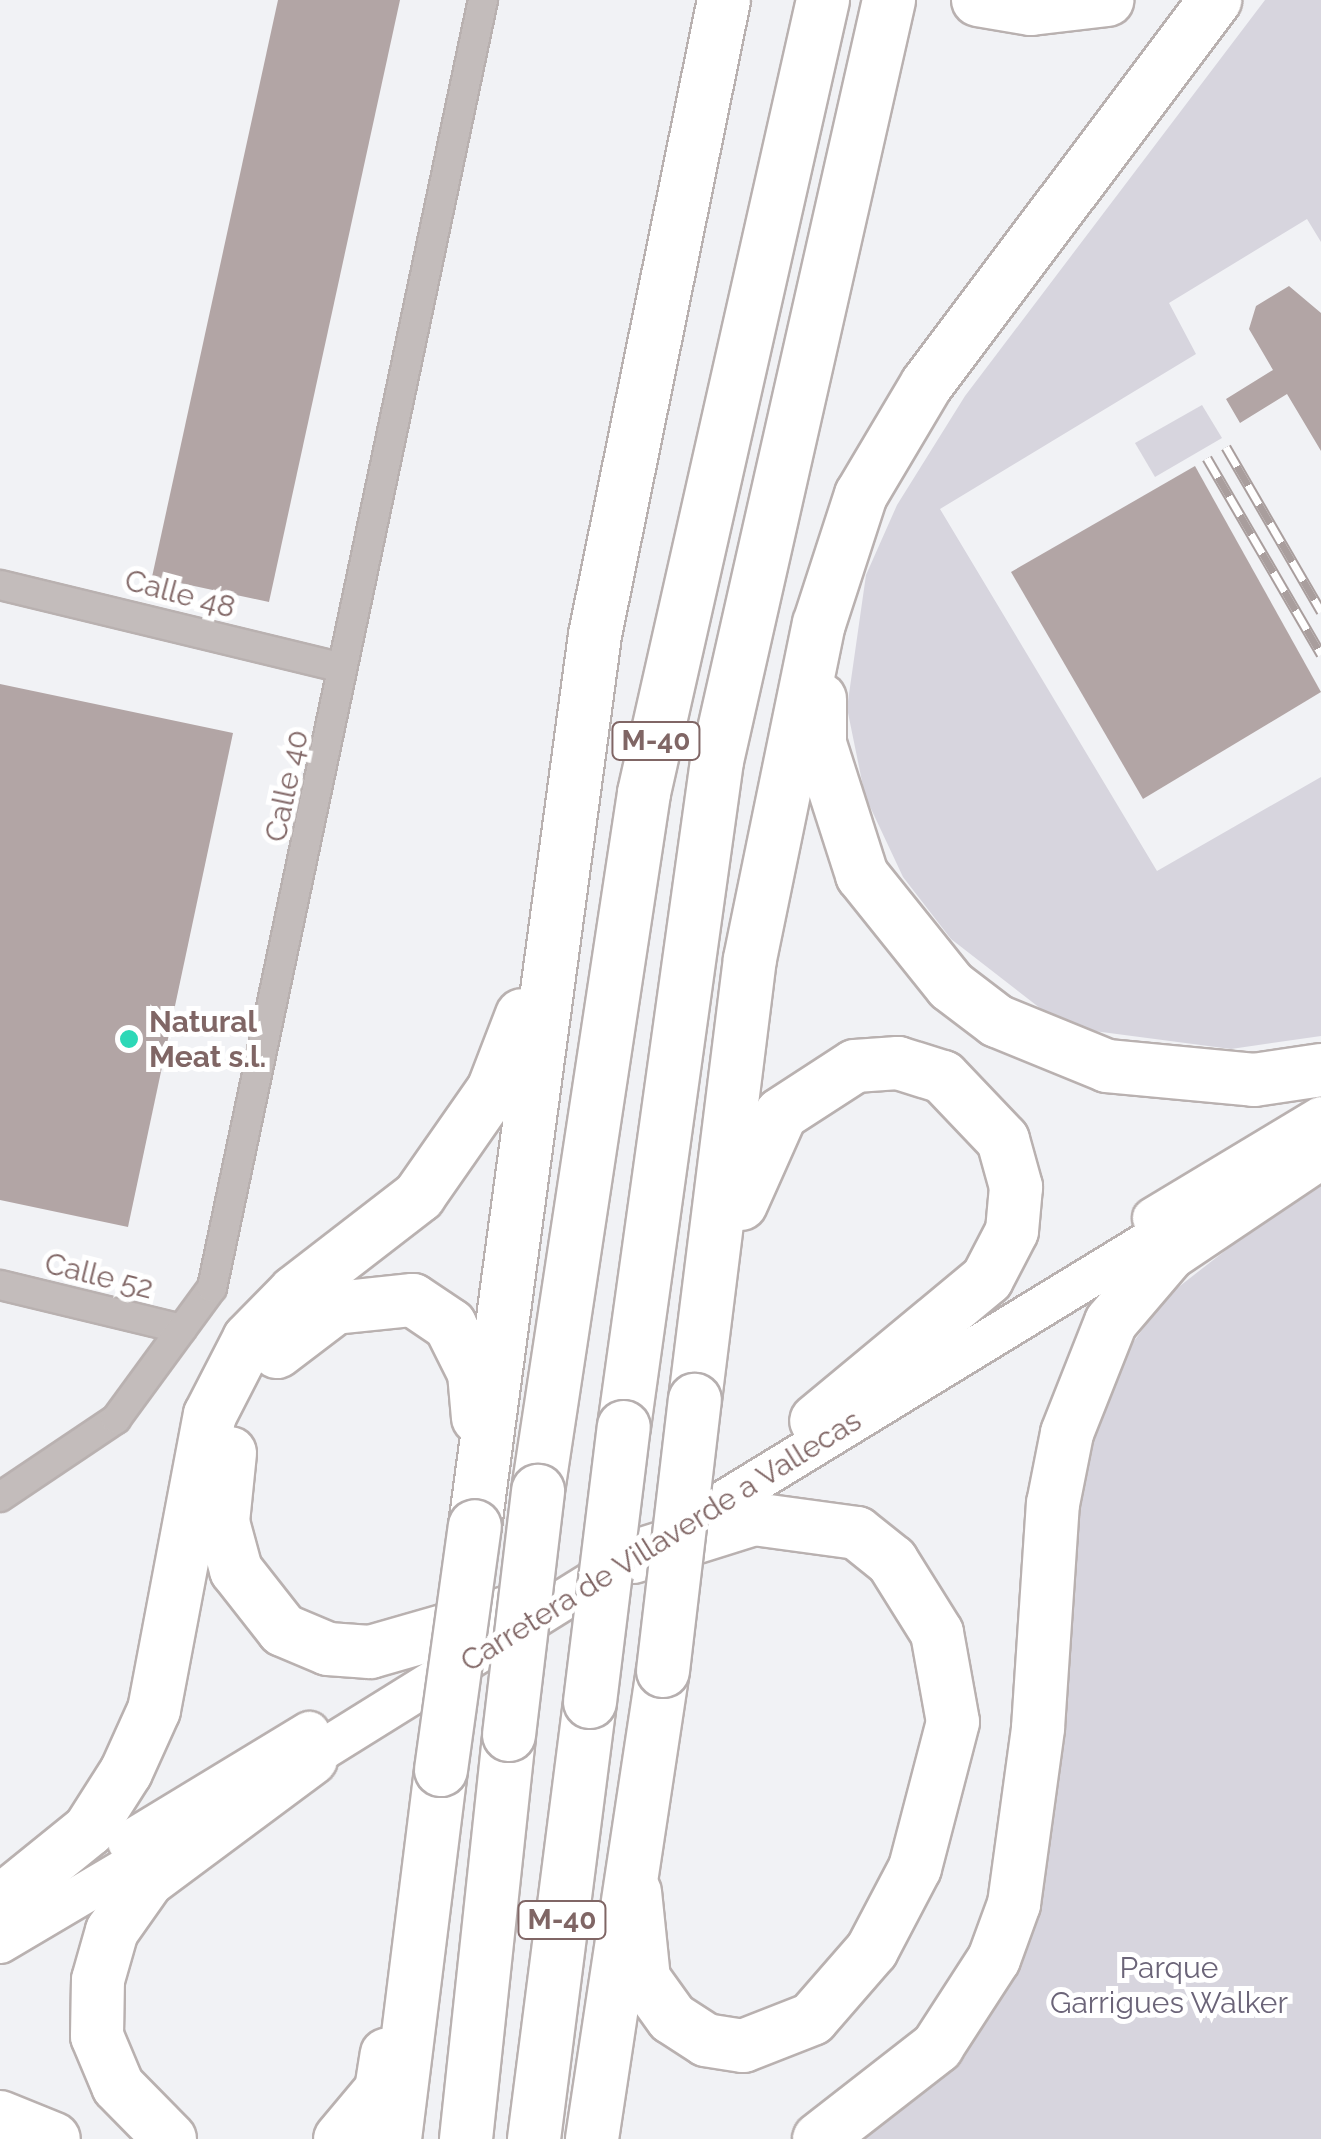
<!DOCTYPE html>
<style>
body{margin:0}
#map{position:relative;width:1321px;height:2139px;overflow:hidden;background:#f1f2f5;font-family:Raleway,sans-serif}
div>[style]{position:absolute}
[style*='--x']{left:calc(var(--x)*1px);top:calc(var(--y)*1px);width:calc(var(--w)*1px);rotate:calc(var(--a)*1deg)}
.green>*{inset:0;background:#d7d5de}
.building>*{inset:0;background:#b2a5a5}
.roads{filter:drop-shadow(2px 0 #b9b1b0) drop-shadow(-2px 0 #b9b1b0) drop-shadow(0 2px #b9b1b0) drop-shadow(0 -2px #b9b1b0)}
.minor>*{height:28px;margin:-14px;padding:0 14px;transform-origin:14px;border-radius:14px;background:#c3bcbb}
.secondary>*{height:40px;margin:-20px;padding:0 20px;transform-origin:20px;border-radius:20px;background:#fff}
.motorway>*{height:52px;margin:-26px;padding:0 26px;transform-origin:26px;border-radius:26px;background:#fff}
.rail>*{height:11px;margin-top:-5.5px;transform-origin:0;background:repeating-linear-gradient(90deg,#fff 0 22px,#a99e9d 0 44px);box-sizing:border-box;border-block:2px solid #a99e9d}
.bridges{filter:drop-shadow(2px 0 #b6afaf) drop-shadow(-2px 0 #b6afaf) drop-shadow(0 2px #b6afaf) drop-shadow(0 -2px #b6afaf)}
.motorway-bridge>*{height:52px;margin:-26px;padding:0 26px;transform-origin:26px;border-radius:26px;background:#fff}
.dots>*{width:28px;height:28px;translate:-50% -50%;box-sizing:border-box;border:5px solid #fff;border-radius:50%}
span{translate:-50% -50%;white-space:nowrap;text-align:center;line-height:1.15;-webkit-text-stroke:10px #fff;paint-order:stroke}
.shield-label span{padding:2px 8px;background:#fff;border:2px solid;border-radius:8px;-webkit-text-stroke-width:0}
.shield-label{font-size:28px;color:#806665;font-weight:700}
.street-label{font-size:30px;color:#806665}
.poi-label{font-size:30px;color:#806665;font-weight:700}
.left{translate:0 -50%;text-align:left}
.park-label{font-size:30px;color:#6b6478}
</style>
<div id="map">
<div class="green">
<div style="clip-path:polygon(1265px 0,1321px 0,1321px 242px,1307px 219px,1169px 303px,1196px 354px,940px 509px,1157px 871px,1321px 777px,1321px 1036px,1231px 1049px,1094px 1031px,1045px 1012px,951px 939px,903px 877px,865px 796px,847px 708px,866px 575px,897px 505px,965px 396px)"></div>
<div style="clip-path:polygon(1202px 405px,1222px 438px,1155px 477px,1135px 443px)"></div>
<div style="clip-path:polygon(1321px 1176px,1321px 2139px,858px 2139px,915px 2099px,969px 2041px,1107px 1378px,1167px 1296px)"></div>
</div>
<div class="building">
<div style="clip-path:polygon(278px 0,400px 0,269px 602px,152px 577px)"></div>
<div style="clip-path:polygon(1289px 286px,1321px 313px,1321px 451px,1287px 394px,1240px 423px,1226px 399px,1273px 370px,1249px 329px,1256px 306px)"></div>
<div style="clip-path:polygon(1195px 466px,1321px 692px,1143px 799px,1011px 572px)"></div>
<div style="clip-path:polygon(0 684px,233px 733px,128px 1227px,0 1200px)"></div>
</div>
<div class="roads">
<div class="minor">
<div style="--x:0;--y:585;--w:352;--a:13.6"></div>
<div style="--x:0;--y:1285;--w:187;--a:13.6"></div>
<div style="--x:0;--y:1497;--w:140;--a:-33.9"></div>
<div style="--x:116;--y:1419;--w:162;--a:-53.8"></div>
<div style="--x:212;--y:1288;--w:1316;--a:-78.12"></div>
</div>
<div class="secondary">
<div style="--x:1153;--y:1218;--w:196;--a:-31"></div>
<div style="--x:678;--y:1529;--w:596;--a:-31.43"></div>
<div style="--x:287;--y:1772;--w:397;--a:-31.9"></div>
<div style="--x:128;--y:1842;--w:212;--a:-31.3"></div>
<div style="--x:0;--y:1943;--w:196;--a:-30.6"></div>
</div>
<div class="motorway">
<div style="--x:978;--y:0;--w:54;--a:9.6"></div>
<div style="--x:1031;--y:9;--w:77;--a:-6.8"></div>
<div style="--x:820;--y:699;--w:45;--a:90"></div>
<div style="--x:820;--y:744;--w:138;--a:72.2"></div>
<div style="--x:862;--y:875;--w:142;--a:51.3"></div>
<div style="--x:951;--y:986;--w:58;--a:37.3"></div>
<div style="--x:997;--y:1021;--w:119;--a:22.2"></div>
<div style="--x:1107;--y:1066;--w:148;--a:5.4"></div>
<div style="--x:1254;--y:1080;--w:68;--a:-8.5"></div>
<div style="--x:741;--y:1204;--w:98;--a:-66"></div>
<div style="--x:781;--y:1114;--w:88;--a:-33"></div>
<div style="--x:855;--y:1066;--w:43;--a:-4"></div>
<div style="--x:898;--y:1063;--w:47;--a:17.3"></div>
<div style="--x:943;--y:1077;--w:87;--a:46.4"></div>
<div style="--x:1003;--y:1140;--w:49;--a:74.5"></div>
<div style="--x:1016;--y:1187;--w:44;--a:95.2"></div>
<div style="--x:1012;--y:1231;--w:54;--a:117.5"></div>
<div style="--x:987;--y:1279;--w:222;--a:140.3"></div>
<div style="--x:277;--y:1352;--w:73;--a:-37.2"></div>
<div style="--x:335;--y:1308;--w:78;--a:-5.9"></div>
<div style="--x:413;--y:1300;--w:45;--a:34"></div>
<div style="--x:450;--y:1325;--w:54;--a:63.4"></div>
<div style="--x:474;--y:1373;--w:45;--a:84.9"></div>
<div style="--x:695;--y:1400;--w:444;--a:-82.9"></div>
<div style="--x:750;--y:959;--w:342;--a:-78.4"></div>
<div style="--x:819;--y:624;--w:136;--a:-72"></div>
<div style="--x:861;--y:495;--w:129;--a:-59.3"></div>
<div style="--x:927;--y:384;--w:480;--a:-53.1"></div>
<div style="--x:624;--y:1427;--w:672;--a:-82.05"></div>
<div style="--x:717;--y:761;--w:780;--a:-77.26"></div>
<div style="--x:230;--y:1453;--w:69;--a:95.8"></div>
<div style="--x:223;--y:1522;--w:50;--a:74.8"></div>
<div style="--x:236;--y:1570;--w:76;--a:51.9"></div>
<div style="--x:283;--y:1630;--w:49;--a:22.9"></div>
<div style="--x:328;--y:1649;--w:42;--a:4.1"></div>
<div style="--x:370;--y:1652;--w:141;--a:-16"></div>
<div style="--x:538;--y:1491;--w:706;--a:-81.36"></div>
<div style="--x:644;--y:793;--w:813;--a:-77.28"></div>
<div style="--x:475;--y:1526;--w:899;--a:-82.33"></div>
<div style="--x:595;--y:635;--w:648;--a:-78.52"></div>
<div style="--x:633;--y:1557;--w:127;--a:-17.4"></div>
<div style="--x:754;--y:1519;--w:104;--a:7.7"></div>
<div style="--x:857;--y:1533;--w:45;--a:38.7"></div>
<div style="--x:892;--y:1561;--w:85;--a:58"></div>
<div style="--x:937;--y:1633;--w:90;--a:79.8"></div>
<div style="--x:953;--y:1722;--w:151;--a:104.6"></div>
<div style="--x:915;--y:1868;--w:93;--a:117.7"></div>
<div style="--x:872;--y:1950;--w:91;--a:131"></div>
<div style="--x:812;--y:2019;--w:74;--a:158.6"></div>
<div style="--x:743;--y:2046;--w:37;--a:-171"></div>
<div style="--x:706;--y:2040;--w:40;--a:-147.1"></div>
<div style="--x:672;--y:2018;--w:48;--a:-125.7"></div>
<div style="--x:644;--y:1979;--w:87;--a:-95.9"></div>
<div style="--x:0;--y:1902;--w:114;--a:-39"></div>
<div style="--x:89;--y:1830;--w:69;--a:-57.5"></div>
<div style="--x:126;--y:1772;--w:68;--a:-65.7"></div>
<div style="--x:154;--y:1710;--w:300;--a:-79.3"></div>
<div style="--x:210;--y:1415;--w:85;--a:-62.8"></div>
<div style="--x:249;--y:1339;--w:66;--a:-45.6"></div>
<div style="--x:295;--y:1292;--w:157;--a:-37.7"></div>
<div style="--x:419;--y:1196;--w:129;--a:-55.1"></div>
<div style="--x:493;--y:1090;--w:80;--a:-68.9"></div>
<div style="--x:0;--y:2117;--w:58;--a:22.2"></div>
<div style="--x:170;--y:2139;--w:74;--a:-134.5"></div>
<div style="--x:118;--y:2086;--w:54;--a:-112.8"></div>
<div style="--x:97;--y:2036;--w:56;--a:-89"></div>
<div style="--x:98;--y:1980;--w:51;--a:-74.1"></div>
<div style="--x:112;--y:1931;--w:62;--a:-54.8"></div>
<div style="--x:148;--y:1880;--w:203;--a:-36.6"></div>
<div style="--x:340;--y:2139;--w:64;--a:-50.1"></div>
<div style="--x:381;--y:2090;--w:36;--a:-81"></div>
<div style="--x:395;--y:2139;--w:372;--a:-82.9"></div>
<div style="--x:466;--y:2139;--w:406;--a:-83.9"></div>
<div style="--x:534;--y:2139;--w:441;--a:-82.7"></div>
<div style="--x:592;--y:2139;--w:473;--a:-81.4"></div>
<div style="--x:819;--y:2139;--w:150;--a:-37.9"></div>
<div style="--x:937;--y:2047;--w:105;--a:-57.1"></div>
<div style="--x:994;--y:1959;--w:59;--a:-70"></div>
<div style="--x:1014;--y:1904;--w:178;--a:-82.2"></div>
<div style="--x:1038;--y:1728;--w:225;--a:-86.2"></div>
<div style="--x:1053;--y:1504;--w:72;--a:-78.8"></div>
<div style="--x:1067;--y:1433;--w:119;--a:-68.4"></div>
<div style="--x:1111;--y:1322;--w:89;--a:-49.5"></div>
<div style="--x:1169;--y:1254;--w:183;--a:-33.9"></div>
</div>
</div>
<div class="rail">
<div style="--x:1226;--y:447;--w:190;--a:59.9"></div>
<div style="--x:1207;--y:458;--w:227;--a:59.8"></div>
</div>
<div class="bridges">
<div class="motorway-bridge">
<div style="--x:663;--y:1671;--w:273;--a:-83.3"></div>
<div style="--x:590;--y:1702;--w:277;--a:-83"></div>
<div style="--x:509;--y:1735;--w:246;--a:-83.2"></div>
<div style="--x:441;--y:1770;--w:246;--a:-82.1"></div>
</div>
</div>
<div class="dots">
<div style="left:129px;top:1039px;background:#2dd8b7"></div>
</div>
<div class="shield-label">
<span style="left:656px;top:741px">M-40</span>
<span style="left:562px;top:1920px">M-40</span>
</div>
<div class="street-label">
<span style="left:180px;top:594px;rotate:15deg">Calle 48</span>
<span style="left:287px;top:786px;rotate:-78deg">Calle 40</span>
<span style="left:99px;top:1276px;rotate:14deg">Calle 52</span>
<span style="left:661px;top:1541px;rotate:-32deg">Carretera de Villaverde a Vallecas</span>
</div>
<div class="poi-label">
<span class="left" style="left:149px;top:1039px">Natural<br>Meat s.l.</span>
</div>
<div class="park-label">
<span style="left:1169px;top:1985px">Parque<br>Garrigues Walker</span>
</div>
</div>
